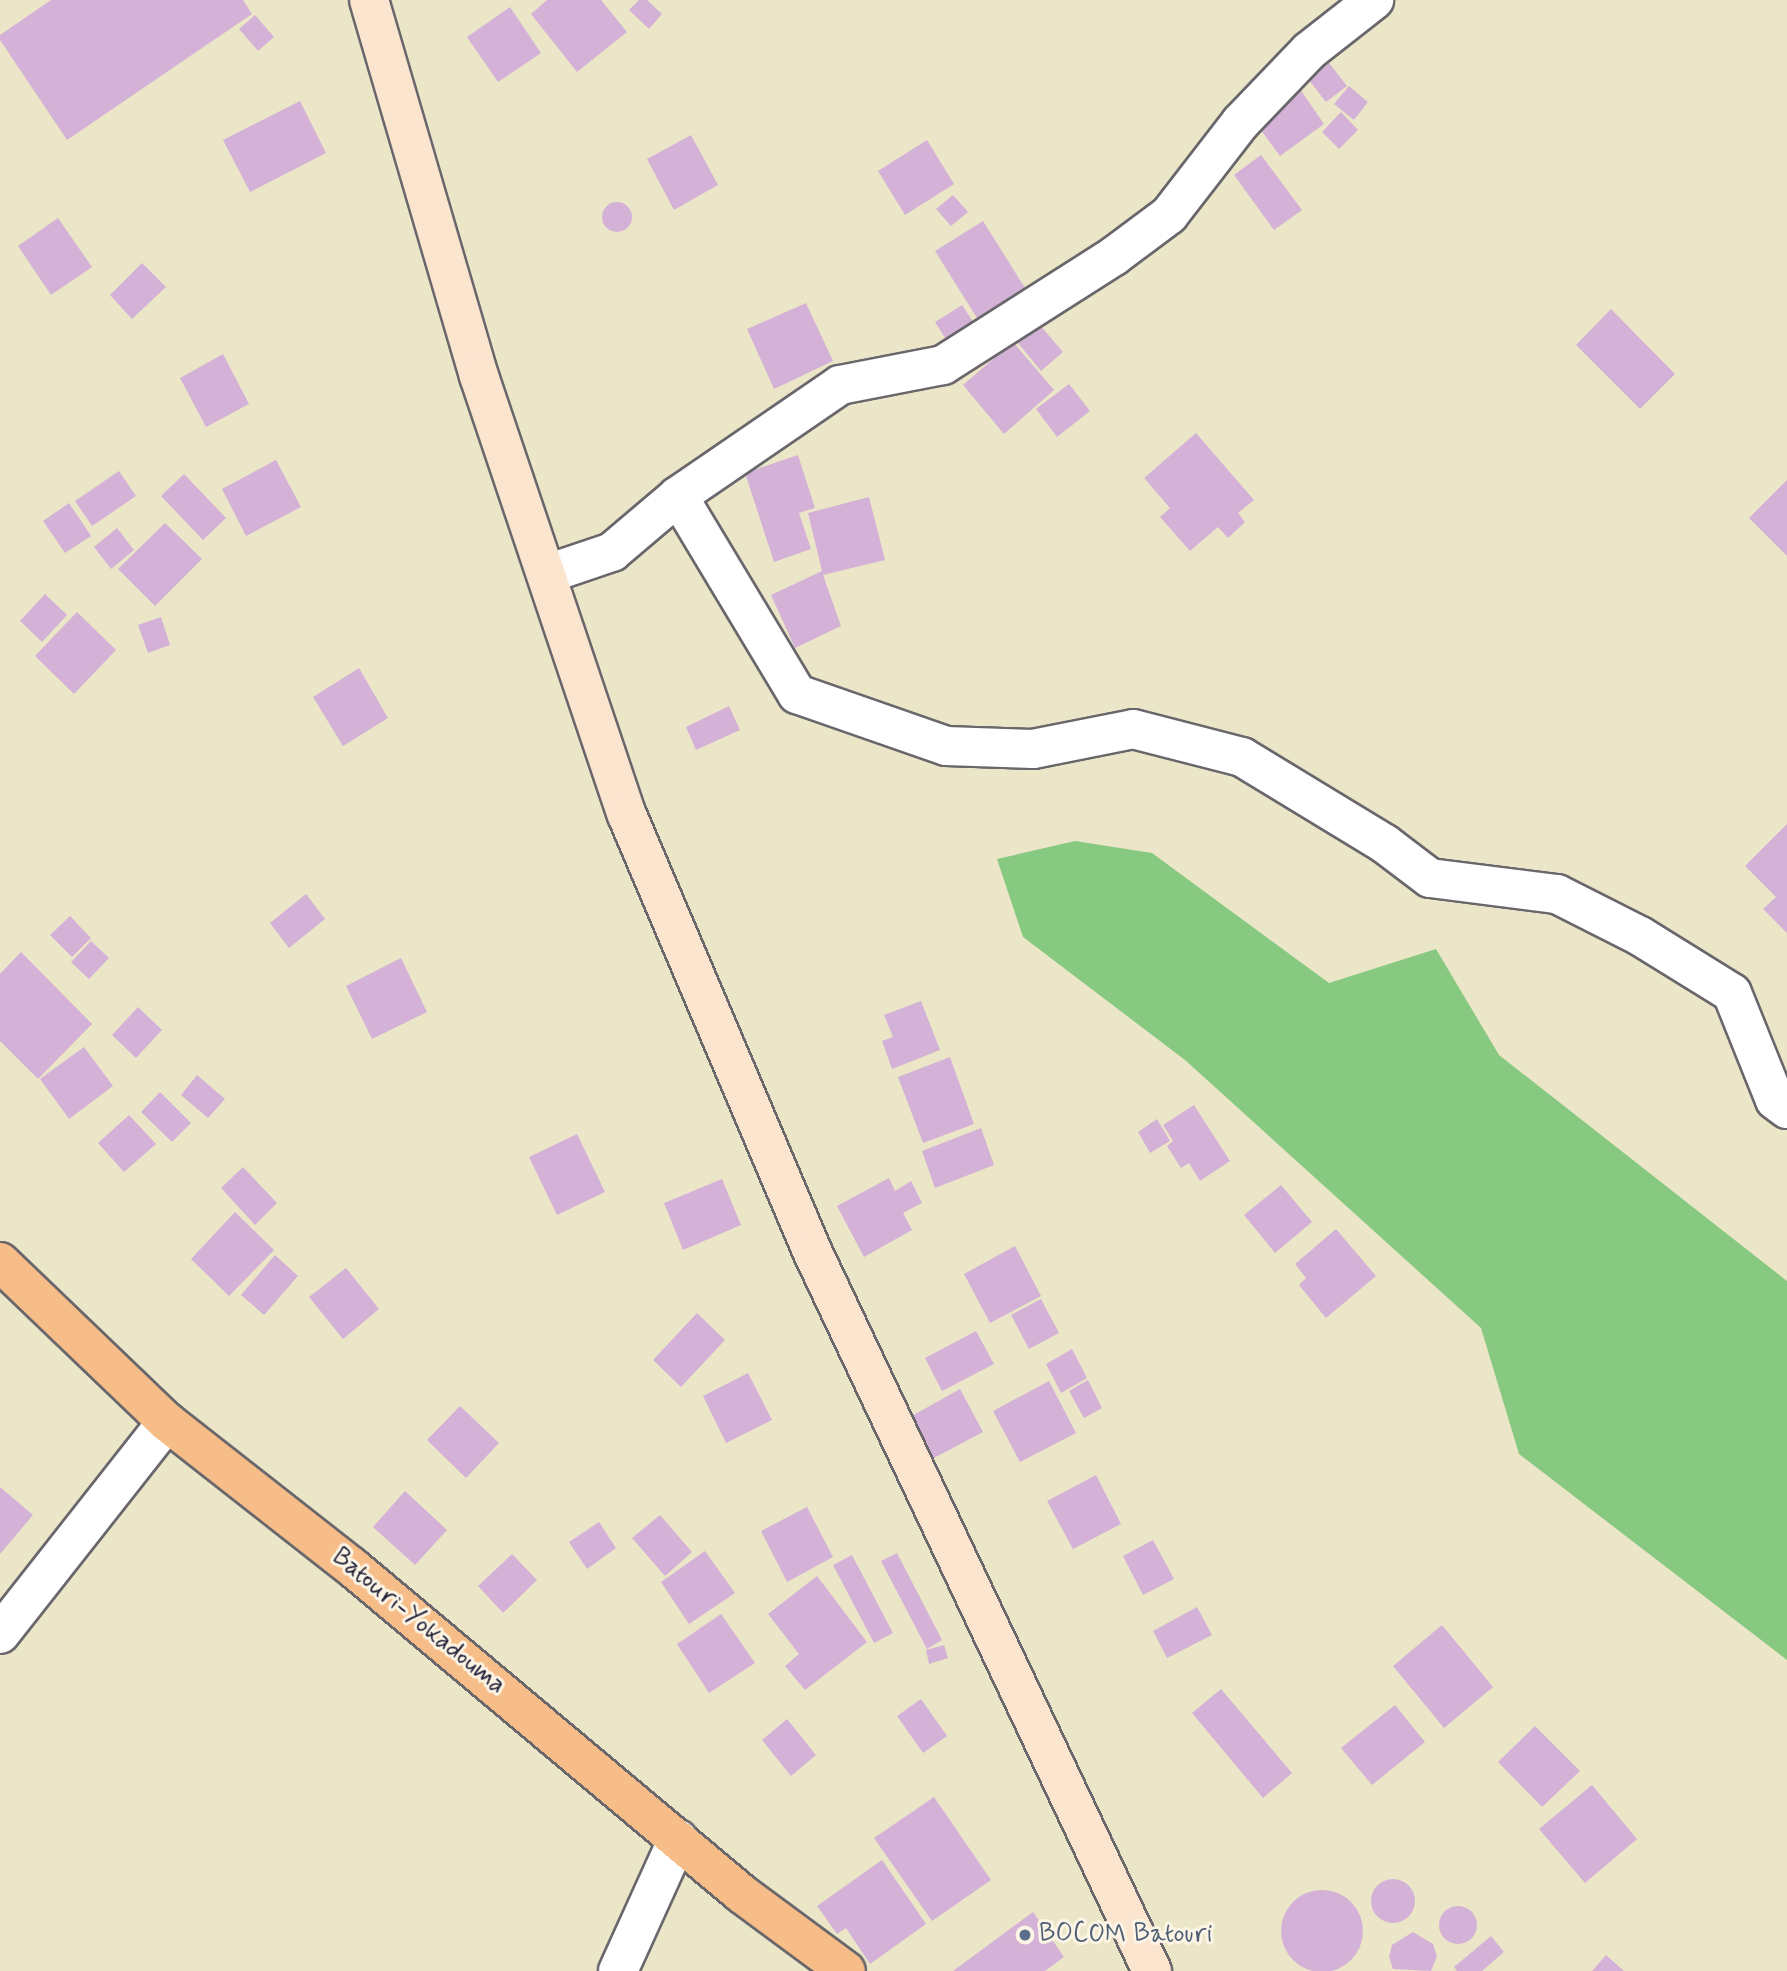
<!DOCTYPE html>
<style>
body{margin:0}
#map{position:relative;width:1787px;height:1971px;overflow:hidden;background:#ece6c8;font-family:Mynerve,sans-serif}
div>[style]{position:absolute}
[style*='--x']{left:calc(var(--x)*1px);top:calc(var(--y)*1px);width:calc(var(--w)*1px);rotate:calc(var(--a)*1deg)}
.green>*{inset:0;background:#87c981}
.building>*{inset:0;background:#d4b1d7}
.round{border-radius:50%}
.roads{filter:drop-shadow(2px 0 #69676c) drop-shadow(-2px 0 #69676c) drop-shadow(0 2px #69676c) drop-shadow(0 -2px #69676c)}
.street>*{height:38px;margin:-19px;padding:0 19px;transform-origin:19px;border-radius:19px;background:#fff}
.secondary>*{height:38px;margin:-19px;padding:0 19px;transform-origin:19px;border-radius:19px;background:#fce5cf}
.highway>*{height:38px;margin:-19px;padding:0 19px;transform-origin:19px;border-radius:19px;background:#f7bd88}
.dots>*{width:19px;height:19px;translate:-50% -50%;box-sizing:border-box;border:4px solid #fcf5e5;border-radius:50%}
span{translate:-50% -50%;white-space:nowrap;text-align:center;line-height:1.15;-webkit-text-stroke:6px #fcf5e5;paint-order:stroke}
.street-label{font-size:26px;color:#22223b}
.service-label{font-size:26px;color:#4e5e75}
.left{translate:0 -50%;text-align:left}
</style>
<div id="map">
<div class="green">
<div style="clip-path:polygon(1075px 841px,1152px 853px,1329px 983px,1436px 949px,1499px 1055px,1787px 1281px,1787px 1660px,1519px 1454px,1481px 1328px,1185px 1060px,1023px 937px,997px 859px)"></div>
</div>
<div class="building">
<div style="clip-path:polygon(51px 0,243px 0,252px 14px,67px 140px,0 40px,0 35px)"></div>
<div style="clip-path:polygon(547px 0,601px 0,627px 32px,577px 72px,531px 14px)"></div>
<div style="clip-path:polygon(639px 0,647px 0,662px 14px,649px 29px,629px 10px)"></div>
<div style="clip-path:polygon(510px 7px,541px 53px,498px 82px,467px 37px)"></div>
<div style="clip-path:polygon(255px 15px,274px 37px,258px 51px,239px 29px)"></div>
<div style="clip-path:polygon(1326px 59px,1347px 86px,1326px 102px,1305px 75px)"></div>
<div style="clip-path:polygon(1289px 73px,1324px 124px,1280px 156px,1244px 107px)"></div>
<div style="clip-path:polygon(1349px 86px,1368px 102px,1354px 120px,1334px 104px)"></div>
<div style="clip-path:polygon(300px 101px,326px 153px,250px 192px,223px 140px)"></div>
<div style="clip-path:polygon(1341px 112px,1358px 130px,1339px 149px,1322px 132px)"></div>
<div style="clip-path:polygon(691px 135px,718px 185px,674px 210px,647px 159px)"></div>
<div style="clip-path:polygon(927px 140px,954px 184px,905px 215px,878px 171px)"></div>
<div style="clip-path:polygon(1261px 155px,1302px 210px,1274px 230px,1234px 175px)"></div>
<div style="clip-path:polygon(953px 195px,968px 212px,951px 226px,936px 209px)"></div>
<div class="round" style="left:602px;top:202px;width:30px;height:30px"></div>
<div style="clip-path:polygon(58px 218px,92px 267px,51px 295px,18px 246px)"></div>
<div style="clip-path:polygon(983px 221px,1025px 288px,977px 318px,935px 251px)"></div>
<div style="clip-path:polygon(142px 263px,166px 287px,132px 319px,110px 295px)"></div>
<div style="clip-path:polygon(806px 303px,833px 361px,774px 389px,747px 329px)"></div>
<div style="clip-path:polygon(962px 305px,974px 323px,947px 341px,935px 322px)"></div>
<div style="clip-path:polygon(1611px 309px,1675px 374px,1640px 409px,1576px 345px)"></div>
<div style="clip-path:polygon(1040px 325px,1063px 352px,1041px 371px,1018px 343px)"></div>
<div style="clip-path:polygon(1013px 342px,1054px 390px,1004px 434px,963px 385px)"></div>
<div style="clip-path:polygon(223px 354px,249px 404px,206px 427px,180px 378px)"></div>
<div style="clip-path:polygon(1069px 384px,1090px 411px,1057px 437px,1036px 409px)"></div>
<div style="clip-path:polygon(1196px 433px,1254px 500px,1238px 513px,1245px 522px,1228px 538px,1218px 527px,1190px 551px,1160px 517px,1170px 508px,1144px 478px)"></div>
<div style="clip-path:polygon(798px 455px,815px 508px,799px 513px,811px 549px,774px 562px,745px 473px)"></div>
<div style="clip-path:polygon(276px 460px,301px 507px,246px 536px,222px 489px)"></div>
<div style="clip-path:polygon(119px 471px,136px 496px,92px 526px,75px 501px)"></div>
<div style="clip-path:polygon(184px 474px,226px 518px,203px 540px,161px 496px)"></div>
<div style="clip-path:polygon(1787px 480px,1787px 556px,1749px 518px)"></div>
<div style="clip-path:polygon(869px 497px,885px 560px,823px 575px,841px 626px,795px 648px,771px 595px,822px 571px,808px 513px)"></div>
<div style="clip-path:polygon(69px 503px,91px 536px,65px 553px,43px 521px)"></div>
<div style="clip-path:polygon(165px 523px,202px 559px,155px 606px,118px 569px)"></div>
<div style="clip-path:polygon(117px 528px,134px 550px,111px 569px,94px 547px)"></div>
<div style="clip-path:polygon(45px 594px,67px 615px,42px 642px,20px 621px)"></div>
<div style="clip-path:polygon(77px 612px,116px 650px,74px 694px,35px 656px)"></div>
<div style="clip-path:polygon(161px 617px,170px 645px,148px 653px,138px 625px)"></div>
<div style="clip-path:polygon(359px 668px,388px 718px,343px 746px,313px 697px)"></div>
<div style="clip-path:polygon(729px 706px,740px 730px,696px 750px,686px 727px)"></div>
<div style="clip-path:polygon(1787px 824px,1787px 933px,1763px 909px,1776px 897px,1745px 866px)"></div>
<div style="clip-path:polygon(306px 894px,325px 919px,289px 948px,270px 923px)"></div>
<div style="clip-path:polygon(70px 916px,91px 938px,72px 957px,50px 935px)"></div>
<div style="clip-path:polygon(91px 941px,109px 958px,89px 979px,71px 962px)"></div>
<div style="clip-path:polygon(21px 952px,92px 1024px,38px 1079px,0 1041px,0 974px)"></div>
<div style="clip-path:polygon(401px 958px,427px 1012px,372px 1039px,346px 986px)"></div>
<div style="clip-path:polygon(921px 1001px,940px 1050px,892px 1069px,882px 1041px,893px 1037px,884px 1015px)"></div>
<div style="clip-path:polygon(138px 1007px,162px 1030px,136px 1058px,112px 1035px)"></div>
<div style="clip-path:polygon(84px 1047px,113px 1086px,69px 1119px,40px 1079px)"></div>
<div style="clip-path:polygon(950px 1057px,974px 1124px,923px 1143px,898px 1077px)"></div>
<div style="clip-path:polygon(197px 1075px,225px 1099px,208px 1118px,181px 1095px)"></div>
<div style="clip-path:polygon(160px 1092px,191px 1123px,172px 1142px,141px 1112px)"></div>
<div style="clip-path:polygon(1194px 1105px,1230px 1161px,1200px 1181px,1189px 1163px,1181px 1168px,1167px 1146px,1173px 1141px,1163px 1125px)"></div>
<div style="clip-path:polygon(129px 1115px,156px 1144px,124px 1172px,98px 1143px)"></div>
<div style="clip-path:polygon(1157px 1119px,1170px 1141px,1150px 1153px,1138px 1132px)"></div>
<div style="clip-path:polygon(981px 1128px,994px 1165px,935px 1188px,922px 1151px)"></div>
<div style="clip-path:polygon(577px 1134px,605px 1192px,557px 1215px,529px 1157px)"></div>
<div style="clip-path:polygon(243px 1167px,277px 1203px,255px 1225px,221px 1188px)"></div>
<div style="clip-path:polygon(889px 1178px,895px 1191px,911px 1181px,922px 1203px,903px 1213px,912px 1230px,864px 1257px,837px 1206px)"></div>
<div style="clip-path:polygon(722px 1179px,741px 1225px,683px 1250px,664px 1203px)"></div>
<div style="clip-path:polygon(1281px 1185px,1312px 1222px,1275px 1253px,1244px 1215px)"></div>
<div style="clip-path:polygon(235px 1212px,274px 1250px,229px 1296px,191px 1259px)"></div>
<div style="clip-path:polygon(1336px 1229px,1376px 1276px,1326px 1318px,1299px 1285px,1306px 1278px,1295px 1264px)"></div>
<div style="clip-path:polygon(1015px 1246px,1041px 1296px,990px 1323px,964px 1274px)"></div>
<div style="clip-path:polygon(275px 1255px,298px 1276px,264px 1315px,241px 1295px)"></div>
<div style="clip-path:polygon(346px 1268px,379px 1309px,343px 1339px,309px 1297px)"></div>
<div style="clip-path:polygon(1041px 1299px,1059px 1333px,1029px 1349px,1011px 1315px)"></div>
<div style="clip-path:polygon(697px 1313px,725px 1340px,681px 1387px,653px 1360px)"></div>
<div style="clip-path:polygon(976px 1331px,994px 1364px,942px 1391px,925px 1358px)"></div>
<div style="clip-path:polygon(1072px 1349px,1087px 1378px,1061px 1393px,1046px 1364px)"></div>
<div style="clip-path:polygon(748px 1373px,772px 1420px,726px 1443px,703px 1396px)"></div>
<div style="clip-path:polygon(1088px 1380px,1102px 1408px,1084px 1418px,1069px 1391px)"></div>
<div style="clip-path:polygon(1049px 1381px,1076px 1433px,1020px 1462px,993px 1411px)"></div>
<div style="clip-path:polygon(960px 1389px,983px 1432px,932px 1459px,910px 1417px)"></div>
<div style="clip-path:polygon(460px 1406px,499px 1443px,466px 1478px,427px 1440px)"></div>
<div style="clip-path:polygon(1096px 1475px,1121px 1524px,1073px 1549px,1047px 1501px)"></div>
<div style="clip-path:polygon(0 1487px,33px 1515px,0 1554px)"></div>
<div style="clip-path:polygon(405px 1491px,447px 1530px,415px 1565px,373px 1527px)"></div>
<div style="clip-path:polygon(807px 1507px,833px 1557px,787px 1582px,761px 1531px)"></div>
<div style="clip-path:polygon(660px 1515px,692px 1552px,665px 1576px,632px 1538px)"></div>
<div style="clip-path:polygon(599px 1522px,616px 1548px,587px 1569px,569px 1542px)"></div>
<div style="clip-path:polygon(1153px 1540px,1174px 1579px,1143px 1595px,1123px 1556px)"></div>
<div style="clip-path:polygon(705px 1551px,735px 1593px,689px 1624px,661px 1582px)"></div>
<div style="clip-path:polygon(897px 1553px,942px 1640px,927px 1649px,881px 1561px)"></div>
<div style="clip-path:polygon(512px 1554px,537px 1580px,503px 1613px,478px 1586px)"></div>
<div style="clip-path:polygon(852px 1555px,893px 1633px,874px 1643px,833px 1565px)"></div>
<div style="clip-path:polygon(817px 1576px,867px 1642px,805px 1690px,785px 1666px,799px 1654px,768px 1614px)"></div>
<div style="clip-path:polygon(1197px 1607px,1212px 1635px,1167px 1658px,1153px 1631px)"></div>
<div style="clip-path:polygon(721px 1614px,755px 1663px,709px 1693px,677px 1644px)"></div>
<div style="clip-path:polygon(1442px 1625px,1493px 1687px,1444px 1728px,1393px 1666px)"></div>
<div style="clip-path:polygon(944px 1645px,948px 1658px,929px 1664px,926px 1650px)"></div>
<div style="clip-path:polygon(1221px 1689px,1292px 1773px,1263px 1798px,1192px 1713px)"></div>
<div style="clip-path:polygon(921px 1699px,947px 1736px,923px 1753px,897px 1716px)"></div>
<div style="clip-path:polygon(1395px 1705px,1425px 1742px,1372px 1785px,1341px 1748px)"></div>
<div style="clip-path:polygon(787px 1719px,816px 1755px,791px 1776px,762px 1740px)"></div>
<div style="clip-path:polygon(1535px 1726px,1580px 1771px,1542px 1807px,1498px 1762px)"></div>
<div style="clip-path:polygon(1592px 1785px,1637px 1839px,1585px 1883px,1539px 1829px)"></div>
<div style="clip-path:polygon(934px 1797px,991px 1880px,932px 1921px,874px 1838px)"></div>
<div style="clip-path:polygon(882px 1860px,926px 1924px,870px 1964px,846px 1928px,837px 1934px,817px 1906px)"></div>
<div class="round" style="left:1371px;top:1879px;width:44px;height:44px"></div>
<div class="round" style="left:1281px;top:1890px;width:82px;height:82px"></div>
<div class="round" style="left:1439px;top:1906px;width:38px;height:38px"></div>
<div style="clip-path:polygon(1033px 1912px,1064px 1957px,1045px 1971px,953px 1971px)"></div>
<div style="clip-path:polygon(1413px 1932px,1433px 1944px,1437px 1956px,1431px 1971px,1393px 1969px,1389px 1957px,1392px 1945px)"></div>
<div style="clip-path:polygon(1491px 1936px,1504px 1952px,1482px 1971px,1457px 1971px,1454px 1967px)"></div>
<div style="clip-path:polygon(1606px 1955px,1624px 1971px,1592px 1971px)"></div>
</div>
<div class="roads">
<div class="street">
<div style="--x:678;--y:496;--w:231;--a:59"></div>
<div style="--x:797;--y:694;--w:158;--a:19.2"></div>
<div style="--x:946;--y:746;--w:87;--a:2"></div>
<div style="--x:1033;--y:749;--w:102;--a:-11.3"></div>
<div style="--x:1133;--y:729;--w:113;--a:14.4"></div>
<div style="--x:1242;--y:757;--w:167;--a:31.3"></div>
<div style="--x:1385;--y:844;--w:56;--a:37.1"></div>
<div style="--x:1430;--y:878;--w:128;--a:7.2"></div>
<div style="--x:1557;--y:894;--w:93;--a:26.8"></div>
<div style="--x:1640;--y:936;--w:108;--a:31.8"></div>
<div style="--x:1732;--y:993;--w:115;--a:68.1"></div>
<div style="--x:1775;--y:1100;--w:15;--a:37"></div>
<div style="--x:547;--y:574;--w:69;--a:-18.7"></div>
<div style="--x:612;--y:552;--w:87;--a:-40.3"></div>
<div style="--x:678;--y:496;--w:196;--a:-34.4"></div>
<div style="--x:840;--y:385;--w:105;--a:-11"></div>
<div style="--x:943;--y:365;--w:203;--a:-32.5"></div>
<div style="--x:1114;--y:256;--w:69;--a:-36.7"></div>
<div style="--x:1169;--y:215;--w:118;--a:-52.3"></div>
<div style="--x:1241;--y:122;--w:98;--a:-46.2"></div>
<div style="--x:1309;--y:51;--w:83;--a:-38.1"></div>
<div style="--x:0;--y:1634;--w:270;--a:-51.8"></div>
<div style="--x:618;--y:1971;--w:145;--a:-65.6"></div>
</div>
<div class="secondary">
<div style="--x:369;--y:0;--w:392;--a:73.7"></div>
<div style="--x:479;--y:376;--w:463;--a:71.4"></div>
<div style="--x:627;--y:815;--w:478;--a:67"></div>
<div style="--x:814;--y:1255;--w:792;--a:64.73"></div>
</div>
<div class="highway">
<div style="--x:0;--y:1262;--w:231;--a:43.8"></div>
<div style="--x:167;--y:1422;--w:235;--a:38.1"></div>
<div style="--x:352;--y:1567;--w:509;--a:39.98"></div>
<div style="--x:742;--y:1894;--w:129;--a:36.5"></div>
</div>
</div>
<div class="dots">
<div style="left:1025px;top:1935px;background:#5c6f8a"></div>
</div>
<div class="street-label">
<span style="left:418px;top:1622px;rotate:39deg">Batouri-Yokadouma</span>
</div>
<div class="service-label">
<span class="left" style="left:1039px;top:1935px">BOCOM Batouri</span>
</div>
</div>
